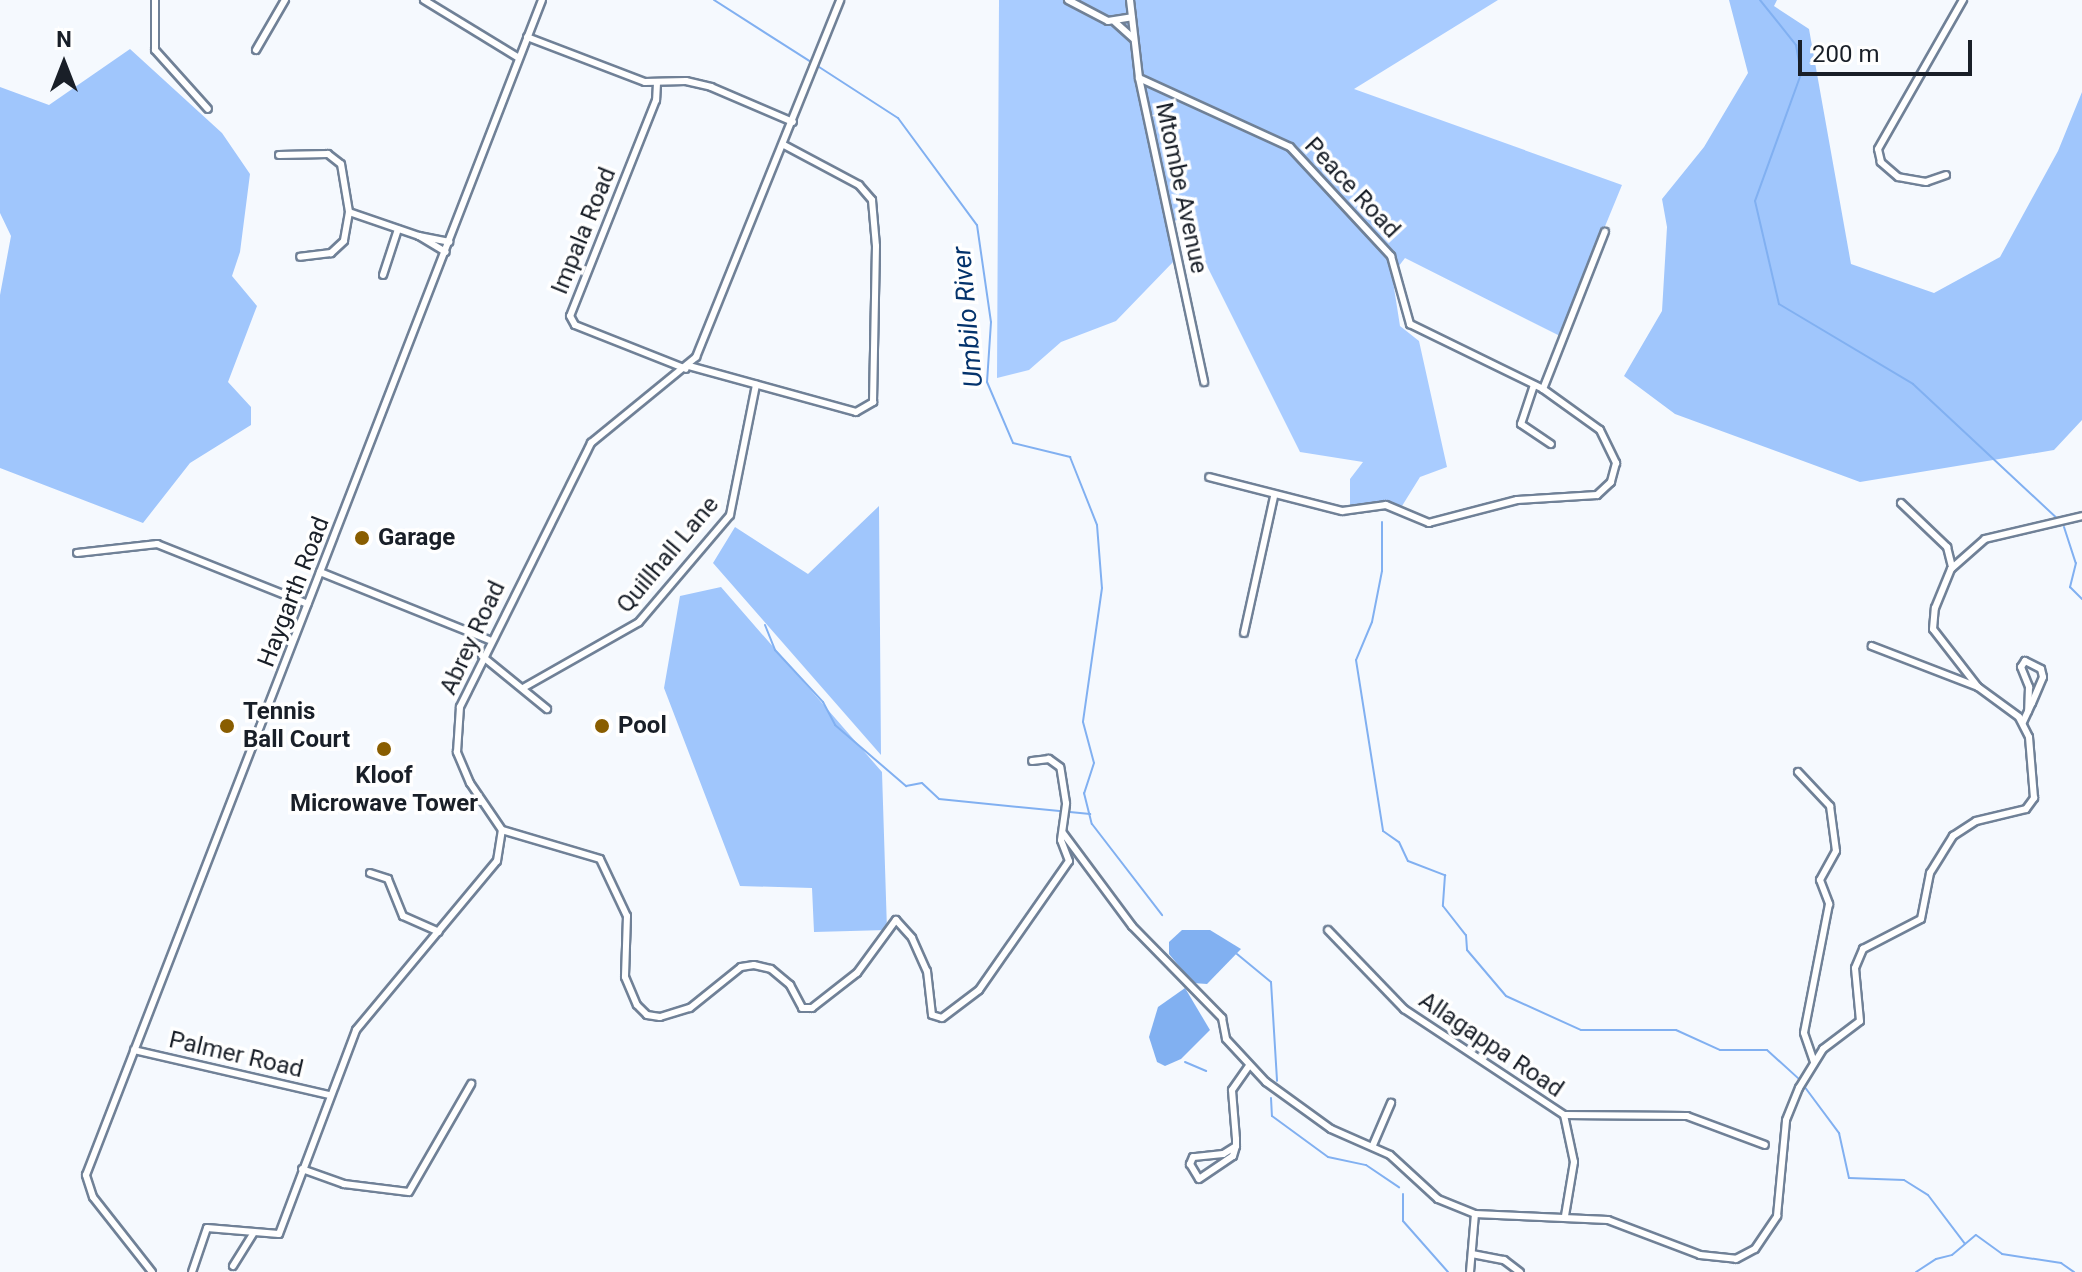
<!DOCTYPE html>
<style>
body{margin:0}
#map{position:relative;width:2082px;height:1272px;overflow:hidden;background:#f5f9fe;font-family:Roboto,sans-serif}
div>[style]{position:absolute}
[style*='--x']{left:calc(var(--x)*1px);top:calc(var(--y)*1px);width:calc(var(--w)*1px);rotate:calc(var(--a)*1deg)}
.green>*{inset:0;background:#a9ccff}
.forest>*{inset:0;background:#a0c6fc}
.water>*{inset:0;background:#81b0f1}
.stream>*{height:2px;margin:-1px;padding:0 1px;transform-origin:1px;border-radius:1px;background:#81b0f1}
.roads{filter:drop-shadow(2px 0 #708197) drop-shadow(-2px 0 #708197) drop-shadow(0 2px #708197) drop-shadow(0 -2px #708197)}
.street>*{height:6px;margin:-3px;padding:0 3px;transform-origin:3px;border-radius:3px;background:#fff}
.dots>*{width:22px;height:22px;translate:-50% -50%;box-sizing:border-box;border:4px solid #fff;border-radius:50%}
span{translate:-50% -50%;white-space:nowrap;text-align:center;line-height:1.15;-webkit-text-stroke:7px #fff;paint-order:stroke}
.street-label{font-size:24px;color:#191f28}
.poi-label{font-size:24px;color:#191f28;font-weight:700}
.left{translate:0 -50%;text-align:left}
.water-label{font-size:26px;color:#04336c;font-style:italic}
.north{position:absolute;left:24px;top:24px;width:80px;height:80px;-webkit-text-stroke:6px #fff;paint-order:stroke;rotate:0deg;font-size:22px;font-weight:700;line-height:32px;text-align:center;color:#191f28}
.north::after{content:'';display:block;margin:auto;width:28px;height:36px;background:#191f28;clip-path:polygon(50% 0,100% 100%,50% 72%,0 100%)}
.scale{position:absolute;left:1798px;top:40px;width:174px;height:36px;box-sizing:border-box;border:4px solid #191f28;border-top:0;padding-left:10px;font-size:24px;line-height:28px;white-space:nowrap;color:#191f28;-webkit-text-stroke:6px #fff;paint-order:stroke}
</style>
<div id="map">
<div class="green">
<div style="clip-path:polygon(999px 0,1498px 0,1354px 89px,1622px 185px,1560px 336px,1405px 258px,1392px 275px,1400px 326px,1419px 341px,1447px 467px,1420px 477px,1402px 506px,1390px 502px,1350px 507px,1350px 479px,1363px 462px,1300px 452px,1183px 218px,1166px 224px,1174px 261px,1116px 321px,1061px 342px,1029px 370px,997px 378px)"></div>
</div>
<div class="forest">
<div style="clip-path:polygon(1729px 0,1777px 0,1774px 6px,1809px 29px,1851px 264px,1934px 293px,2000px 257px,2058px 151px,2082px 92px,2082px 420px,2054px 450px,1860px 482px,1675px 414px,1624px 376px,1662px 311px,1667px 227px,1662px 199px,1704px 147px,1748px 73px)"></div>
<div style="clip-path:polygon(130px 49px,222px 133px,250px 174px,240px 252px,232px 276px,257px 306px,228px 382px,251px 407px,251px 425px,190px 463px,143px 523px,0 468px,0 295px,11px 236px,0 213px,0 87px,49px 105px)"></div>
<div style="clip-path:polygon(879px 506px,881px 755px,713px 563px,735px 527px,808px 574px)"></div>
<div style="clip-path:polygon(721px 587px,882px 772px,887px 930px,814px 932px,812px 888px,740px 886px,664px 688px,680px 596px)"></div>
</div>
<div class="water">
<div style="clip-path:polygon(1182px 930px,1210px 930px,1241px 949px,1207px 984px,1193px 983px,1169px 954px,1169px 942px)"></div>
<div style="clip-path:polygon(1185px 988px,1210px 1030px,1181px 1059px,1165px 1066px,1157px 1062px,1149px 1037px,1158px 1007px)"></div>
</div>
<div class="stream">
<div style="--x:714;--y:0;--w:115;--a:32.6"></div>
<div style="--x:1760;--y:0;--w:58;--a:51.3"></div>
<div style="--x:1796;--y:45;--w:29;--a:80"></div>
<div style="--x:1801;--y:74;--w:135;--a:109.9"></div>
<div style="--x:1755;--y:201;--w:106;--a:76.9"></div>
<div style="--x:1779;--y:304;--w:156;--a:30.8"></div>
<div style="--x:1913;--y:384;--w:198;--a:43"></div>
<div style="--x:816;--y:65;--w:98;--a:32.9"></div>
<div style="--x:898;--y:118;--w:133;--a:53.6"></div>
<div style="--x:977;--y:225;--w:98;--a:81.8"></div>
<div style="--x:991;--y:322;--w:60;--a:93.8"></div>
<div style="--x:987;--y:382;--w:66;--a:66.9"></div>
<div style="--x:1013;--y:443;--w:59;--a:13.8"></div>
<div style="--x:1070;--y:457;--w:73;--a:68.3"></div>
<div style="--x:1097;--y:525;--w:63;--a:85.5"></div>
<div style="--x:1102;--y:588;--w:135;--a:98.1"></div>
<div style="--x:1083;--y:722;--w:42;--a:75"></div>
<div style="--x:1094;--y:763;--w:32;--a:108"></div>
<div style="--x:1084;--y:793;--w:32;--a:76"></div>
<div style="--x:1092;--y:824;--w:115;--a:52.4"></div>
<div style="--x:1382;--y:522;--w:49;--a:90"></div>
<div style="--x:1382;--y:571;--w:52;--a:101.1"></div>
<div style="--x:1372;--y:622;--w:41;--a:112.8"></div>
<div style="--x:1356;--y:660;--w:173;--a:81"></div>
<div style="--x:1383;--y:831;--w:19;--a:35"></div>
<div style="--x:1399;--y:842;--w:21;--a:65"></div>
<div style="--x:1408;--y:861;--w:40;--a:21"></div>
<div style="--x:1445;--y:875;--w:31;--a:94"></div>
<div style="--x:1443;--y:906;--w:37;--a:52"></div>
<div style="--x:1466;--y:935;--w:15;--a:86"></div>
<div style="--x:1467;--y:950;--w:60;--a:49.7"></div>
<div style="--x:1506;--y:996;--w:82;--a:24.4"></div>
<div style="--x:1581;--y:1030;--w:95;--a:0"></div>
<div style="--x:1676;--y:1030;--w:48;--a:24.4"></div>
<div style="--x:1720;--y:1050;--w:47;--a:0"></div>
<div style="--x:1767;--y:1050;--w:43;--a:42.2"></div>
<div style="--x:2064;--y:527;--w:38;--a:72"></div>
<div style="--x:2076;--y:563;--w:25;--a:104"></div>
<div style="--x:2070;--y:587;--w:17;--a:45"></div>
<div style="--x:765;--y:625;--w:27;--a:68"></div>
<div style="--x:775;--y:650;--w:71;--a:47.3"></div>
<div style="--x:823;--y:702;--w:26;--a:62"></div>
<div style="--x:835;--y:725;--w:94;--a:40.7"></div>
<div style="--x:906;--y:786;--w:16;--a:-11"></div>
<div style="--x:922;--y:783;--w:23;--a:43"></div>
<div style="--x:939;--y:799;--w:152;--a:5.7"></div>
<div style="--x:1237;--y:954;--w:44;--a:39.5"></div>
<div style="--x:1271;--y:982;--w:99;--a:86.5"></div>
<div style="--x:1185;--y:1062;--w:23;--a:23"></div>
<div style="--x:1804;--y:1086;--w:59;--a:53.3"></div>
<div style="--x:1839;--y:1133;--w:46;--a:77.5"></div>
<div style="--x:1849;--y:1178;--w:55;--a:2.1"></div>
<div style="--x:1904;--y:1180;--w:28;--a:32"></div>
<div style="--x:1928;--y:1195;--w:61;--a:52.9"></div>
<div style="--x:1271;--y:1098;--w:18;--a:87"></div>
<div style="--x:1272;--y:1116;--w:69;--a:36.2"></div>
<div style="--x:1328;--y:1157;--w:39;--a:12"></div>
<div style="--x:1366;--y:1165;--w:40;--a:34"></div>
<div style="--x:1403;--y:1194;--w:27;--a:90"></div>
<div style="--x:1403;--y:1221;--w:68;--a:48.6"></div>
<div style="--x:1916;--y:1272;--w:24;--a:-33"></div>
<div style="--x:1936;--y:1259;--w:16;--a:-14"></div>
<div style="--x:1952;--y:1255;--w:31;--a:-40"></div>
<div style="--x:1976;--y:1235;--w:32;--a:36"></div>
<div style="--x:2002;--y:1254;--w:60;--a:8.7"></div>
<div style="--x:2061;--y:1263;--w:16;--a:35"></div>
</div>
<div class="roads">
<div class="street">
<div style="--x:155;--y:0;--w:50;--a:90"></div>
<div style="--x:155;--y:50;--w:79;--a:48.1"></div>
<div style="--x:424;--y:0;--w:111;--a:31.4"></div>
<div style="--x:1068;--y:0;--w:45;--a:27.7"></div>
<div style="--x:1108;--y:21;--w:24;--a:-9"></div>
<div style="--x:1130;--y:0;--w:79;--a:83.4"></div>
<div style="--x:1139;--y:78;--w:311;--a:77.9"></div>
<div style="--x:1115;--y:22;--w:24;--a:42"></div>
<div style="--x:527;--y:37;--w:126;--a:20.9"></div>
<div style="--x:645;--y:82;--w:41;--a:-1.4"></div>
<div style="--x:686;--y:81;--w:26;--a:13"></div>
<div style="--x:711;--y:87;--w:89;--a:23.1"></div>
<div style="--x:256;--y:50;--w:58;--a:-59.9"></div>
<div style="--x:1139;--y:78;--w:166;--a:24.6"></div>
<div style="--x:1290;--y:147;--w:149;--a:47.2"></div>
<div style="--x:1391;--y:256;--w:71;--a:74.4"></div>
<div style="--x:1410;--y:324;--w:148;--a:26"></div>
<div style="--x:1543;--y:389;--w:70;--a:35.7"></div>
<div style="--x:1600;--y:430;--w:37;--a:64"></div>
<div style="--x:1616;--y:463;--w:20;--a:105"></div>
<div style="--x:1611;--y:482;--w:19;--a:137"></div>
<div style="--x:1597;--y:495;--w:80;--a:176.4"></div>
<div style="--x:1517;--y:500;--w:91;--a:165.4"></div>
<div style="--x:1429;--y:523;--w:47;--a:-157.3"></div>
<div style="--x:1386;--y:505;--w:44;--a:172.2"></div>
<div style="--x:1342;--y:511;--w:137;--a:-165.7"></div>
<div style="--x:657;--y:83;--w:17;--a:93"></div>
<div style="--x:656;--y:100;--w:232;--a:111.7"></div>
<div style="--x:570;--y:316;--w:10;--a:61"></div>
<div style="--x:575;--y:325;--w:119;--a:21.6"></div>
<div style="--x:279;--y:155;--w:49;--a:-1.2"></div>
<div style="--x:328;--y:154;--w:16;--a:38"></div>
<div style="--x:341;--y:164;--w:49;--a:80.5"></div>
<div style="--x:349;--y:212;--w:29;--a:100"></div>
<div style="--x:344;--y:241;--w:18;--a:137"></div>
<div style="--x:331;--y:253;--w:31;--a:173"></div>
<div style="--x:1946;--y:175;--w:21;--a:161"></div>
<div style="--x:1926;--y:182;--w:28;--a:-170"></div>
<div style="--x:1898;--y:177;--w:23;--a:-139"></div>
<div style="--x:1881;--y:162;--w:13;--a:-103"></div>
<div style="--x:1878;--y:149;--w:172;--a:-60.3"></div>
<div style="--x:349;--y:212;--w:74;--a:18.9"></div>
<div style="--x:419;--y:236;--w:31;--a:31"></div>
<div style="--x:419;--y:236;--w:31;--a:11"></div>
<div style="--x:383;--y:275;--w:48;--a:-71.9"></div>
<div style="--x:689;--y:366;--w:173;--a:15.4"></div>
<div style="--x:856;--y:412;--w:20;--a:-30"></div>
<div style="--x:873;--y:402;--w:156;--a:-88.9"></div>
<div style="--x:876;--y:246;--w:46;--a:-95"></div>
<div style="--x:872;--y:200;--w:20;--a:-131"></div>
<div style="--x:859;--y:185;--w:85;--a:-151.9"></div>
<div style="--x:1534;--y:385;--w:41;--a:108.4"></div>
<div style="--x:1521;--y:424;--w:36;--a:34"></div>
<div style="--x:1543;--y:389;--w:169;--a:-68.5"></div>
<div style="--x:1901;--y:503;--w:64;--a:43.7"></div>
<div style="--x:1947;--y:547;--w:21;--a:76"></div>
<div style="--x:77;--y:553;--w:81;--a:-6.4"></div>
<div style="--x:157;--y:544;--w:162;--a:21.7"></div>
<div style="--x:320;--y:572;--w:182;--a:21.9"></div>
<div style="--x:1244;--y:633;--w:140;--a:-77.6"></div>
<div style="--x:482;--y:656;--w:84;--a:39.2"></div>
<div style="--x:1978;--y:687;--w:73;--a:-127.8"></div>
<div style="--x:1933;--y:629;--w:21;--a:-85"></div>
<div style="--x:1935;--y:608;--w:42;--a:-67.7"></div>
<div style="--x:1951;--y:569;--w:45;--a:-41.4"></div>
<div style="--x:1985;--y:539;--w:100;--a:-13.3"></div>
<div style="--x:523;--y:688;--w:133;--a:-29.6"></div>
<div style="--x:639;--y:622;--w:140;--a:-49.6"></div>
<div style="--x:730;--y:515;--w:133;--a:-78.7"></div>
<div style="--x:2023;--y:722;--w:21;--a:-65"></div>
<div style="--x:2032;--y:703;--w:28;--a:-67"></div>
<div style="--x:2043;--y:677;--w:8;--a:-104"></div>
<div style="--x:2041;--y:669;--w:18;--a:-153"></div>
<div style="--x:2025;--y:661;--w:7;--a:124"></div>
<div style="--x:2021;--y:667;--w:22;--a:68"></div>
<div style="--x:2029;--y:687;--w:24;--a:92"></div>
<div style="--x:1798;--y:772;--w:47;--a:46.7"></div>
<div style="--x:1830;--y:806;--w:45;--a:82.4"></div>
<div style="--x:1836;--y:851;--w:33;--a:119"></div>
<div style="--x:1820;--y:880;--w:26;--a:69"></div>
<div style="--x:1829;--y:904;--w:131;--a:101"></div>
<div style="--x:1804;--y:1033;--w:31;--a:71"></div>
<div style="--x:502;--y:830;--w:102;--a:16.5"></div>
<div style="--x:600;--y:859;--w:63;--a:64.7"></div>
<div style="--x:627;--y:916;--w:61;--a:91.9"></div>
<div style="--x:625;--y:977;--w:30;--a:67"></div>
<div style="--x:637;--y:1005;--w:14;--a:45"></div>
<div style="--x:647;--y:1015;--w:13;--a:9"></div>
<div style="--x:660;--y:1017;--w:31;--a:-17"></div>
<div style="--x:690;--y:1008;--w:65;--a:-38.8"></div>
<div style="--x:741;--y:967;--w:13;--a:-9"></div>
<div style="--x:754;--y:965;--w:17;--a:13"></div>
<div style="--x:771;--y:969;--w:25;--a:40"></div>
<div style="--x:790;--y:985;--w:26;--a:62"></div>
<div style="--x:802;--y:1008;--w:10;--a:0"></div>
<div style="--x:812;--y:1008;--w:57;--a:-37.9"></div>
<div style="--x:857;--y:973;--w:66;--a:-53.7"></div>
<div style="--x:896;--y:920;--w:24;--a:48"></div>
<div style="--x:912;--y:938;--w:36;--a:66"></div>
<div style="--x:927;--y:971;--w:44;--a:83.5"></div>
<div style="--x:932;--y:1015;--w:10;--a:17"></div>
<div style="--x:942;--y:1018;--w:46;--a:-37.1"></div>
<div style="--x:979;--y:990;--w:157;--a:-55.1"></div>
<div style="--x:1069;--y:861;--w:22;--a:-111"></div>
<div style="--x:1061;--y:840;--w:37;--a:-82"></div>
<div style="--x:1066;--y:803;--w:36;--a:-99"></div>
<div style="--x:1060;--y:767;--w:14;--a:-144"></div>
<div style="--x:1049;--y:759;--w:17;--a:173"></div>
<div style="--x:1063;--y:833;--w:116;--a:53.4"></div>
<div style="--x:1132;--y:926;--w:129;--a:45.6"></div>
<div style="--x:1222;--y:1018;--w:21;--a:79"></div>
<div style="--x:1226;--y:1039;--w:59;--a:47.1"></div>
<div style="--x:1266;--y:1082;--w:80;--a:35.9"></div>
<div style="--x:1331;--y:1129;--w:64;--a:23.8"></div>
<div style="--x:1390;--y:1155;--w:65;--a:42.5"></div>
<div style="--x:1438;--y:1199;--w:40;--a:22"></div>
<div style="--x:1475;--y:1214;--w:133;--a:2.6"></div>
<div style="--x:1608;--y:1220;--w:98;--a:20.8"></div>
<div style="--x:1700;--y:1255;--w:36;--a:6"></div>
<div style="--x:1736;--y:1259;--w:21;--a:-28"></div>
<div style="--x:1755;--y:1249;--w:40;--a:-56"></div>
<div style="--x:1777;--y:1216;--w:96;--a:-84.6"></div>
<div style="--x:1786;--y:1120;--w:35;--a:-68"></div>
<div style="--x:1799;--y:1088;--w:46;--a:-58.4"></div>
<div style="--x:1823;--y:1049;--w:46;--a:-37.1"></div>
<div style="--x:1860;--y:1021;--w:53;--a:-95.4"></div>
<div style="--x:1855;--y:968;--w:21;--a:-67"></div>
<div style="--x:1863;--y:949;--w:65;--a:-27.3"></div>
<div style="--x:1921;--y:919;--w:47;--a:-78.9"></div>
<div style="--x:1930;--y:873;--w:44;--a:-58.1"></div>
<div style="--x:1953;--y:836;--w:27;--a:-33"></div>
<div style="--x:1976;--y:821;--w:51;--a:-13.5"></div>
<div style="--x:2026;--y:809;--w:14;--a:-54"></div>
<div style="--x:2034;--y:798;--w:61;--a:-94.7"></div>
<div style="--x:2029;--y:737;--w:22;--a:-117"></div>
<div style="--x:2019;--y:717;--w:51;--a:-143.8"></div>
<div style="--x:1978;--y:687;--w:114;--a:-158.9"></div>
<div style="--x:370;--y:873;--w:19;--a:18"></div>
<div style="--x:388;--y:879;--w:40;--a:68"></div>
<div style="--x:403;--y:916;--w:39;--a:24"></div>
<div style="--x:1328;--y:930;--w:110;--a:46.1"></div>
<div style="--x:1404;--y:1009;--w:192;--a:33.5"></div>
<div style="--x:1564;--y:1115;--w:48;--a:78"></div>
<div style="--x:1574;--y:1162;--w:55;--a:99.5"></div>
<div style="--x:134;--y:1050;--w:200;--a:13"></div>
<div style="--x:1564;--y:1115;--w:123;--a:0.5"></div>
<div style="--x:1687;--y:1116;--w:83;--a:20.4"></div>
<div style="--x:1373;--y:1145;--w:46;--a:-66.8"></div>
<div style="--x:1236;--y:1146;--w:15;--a:148"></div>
<div style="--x:1223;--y:1154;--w:30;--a:174"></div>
<div style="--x:1193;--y:1157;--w:8;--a:113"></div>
<div style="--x:1190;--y:1164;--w:17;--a:59"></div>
<div style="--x:1199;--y:1179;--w:41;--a:-34.1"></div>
<div style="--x:1233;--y:1156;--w:10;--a:-73"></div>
<div style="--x:1236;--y:1146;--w:7;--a:-90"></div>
<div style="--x:1236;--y:1139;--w:49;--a:-94.7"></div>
<div style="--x:1232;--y:1090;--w:29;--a:-55"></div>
<div style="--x:302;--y:1169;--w:45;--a:19.7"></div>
<div style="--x:344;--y:1184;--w:65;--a:7"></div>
<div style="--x:409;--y:1192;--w:125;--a:-60.1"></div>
<div style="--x:1472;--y:1254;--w:33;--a:11"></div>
<div style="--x:1504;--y:1260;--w:20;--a:37"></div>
<div style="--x:233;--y:1266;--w:38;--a:-58"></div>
<div style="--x:152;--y:1272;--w:95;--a:-128.2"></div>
<div style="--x:93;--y:1197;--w:23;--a:-108"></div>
<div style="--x:86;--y:1175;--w:1260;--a:-68.79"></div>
<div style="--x:192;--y:1272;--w:46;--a:-71.2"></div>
<div style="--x:207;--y:1228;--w:72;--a:4.8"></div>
<div style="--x:279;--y:1234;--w:218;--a:-69.3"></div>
<div style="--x:356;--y:1030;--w:220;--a:-50.2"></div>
<div style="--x:497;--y:861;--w:31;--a:-81"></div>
<div style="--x:502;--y:830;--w:57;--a:-124.2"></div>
<div style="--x:470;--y:783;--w:34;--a:-113"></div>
<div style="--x:457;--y:752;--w:45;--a:-86.2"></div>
<div style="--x:460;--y:707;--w:295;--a:-63.6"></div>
<div style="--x:591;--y:443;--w:136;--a:-39.3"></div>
<div style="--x:696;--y:357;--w:385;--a:-68"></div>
<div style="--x:1470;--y:1272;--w:58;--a:-85.1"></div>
</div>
</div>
<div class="dots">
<div style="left:362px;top:538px;background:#895d00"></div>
<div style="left:227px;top:726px;background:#895d00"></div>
<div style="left:602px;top:726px;background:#895d00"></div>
<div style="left:384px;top:749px;background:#895d00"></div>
</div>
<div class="street-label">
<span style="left:1181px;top:188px;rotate:78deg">Mtombe Avenue</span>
<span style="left:1352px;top:188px;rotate:47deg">Peace Road</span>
<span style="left:584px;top:231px;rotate:-68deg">Impala Road</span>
<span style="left:668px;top:555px;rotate:-50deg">Quillhall Lane</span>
<span style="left:294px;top:592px;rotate:-69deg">Haygarth Road</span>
<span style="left:473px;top:638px;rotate:-65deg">Abrey Road</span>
<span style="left:1491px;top:1045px;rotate:34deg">Allagappa Road</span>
<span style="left:236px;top:1055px;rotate:13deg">Palmer Road</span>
</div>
<div class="poi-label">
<span class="left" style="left:378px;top:538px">Garage</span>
<span class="left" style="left:243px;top:726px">Tennis<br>Ball Court</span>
<span class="left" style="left:618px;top:726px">Pool</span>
<span style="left:384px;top:790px">Kloof<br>Microwave Tower</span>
</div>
<div class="water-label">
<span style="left:968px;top:317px;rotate:-95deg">Umbilo River</span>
</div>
<div class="north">N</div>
<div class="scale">200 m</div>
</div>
